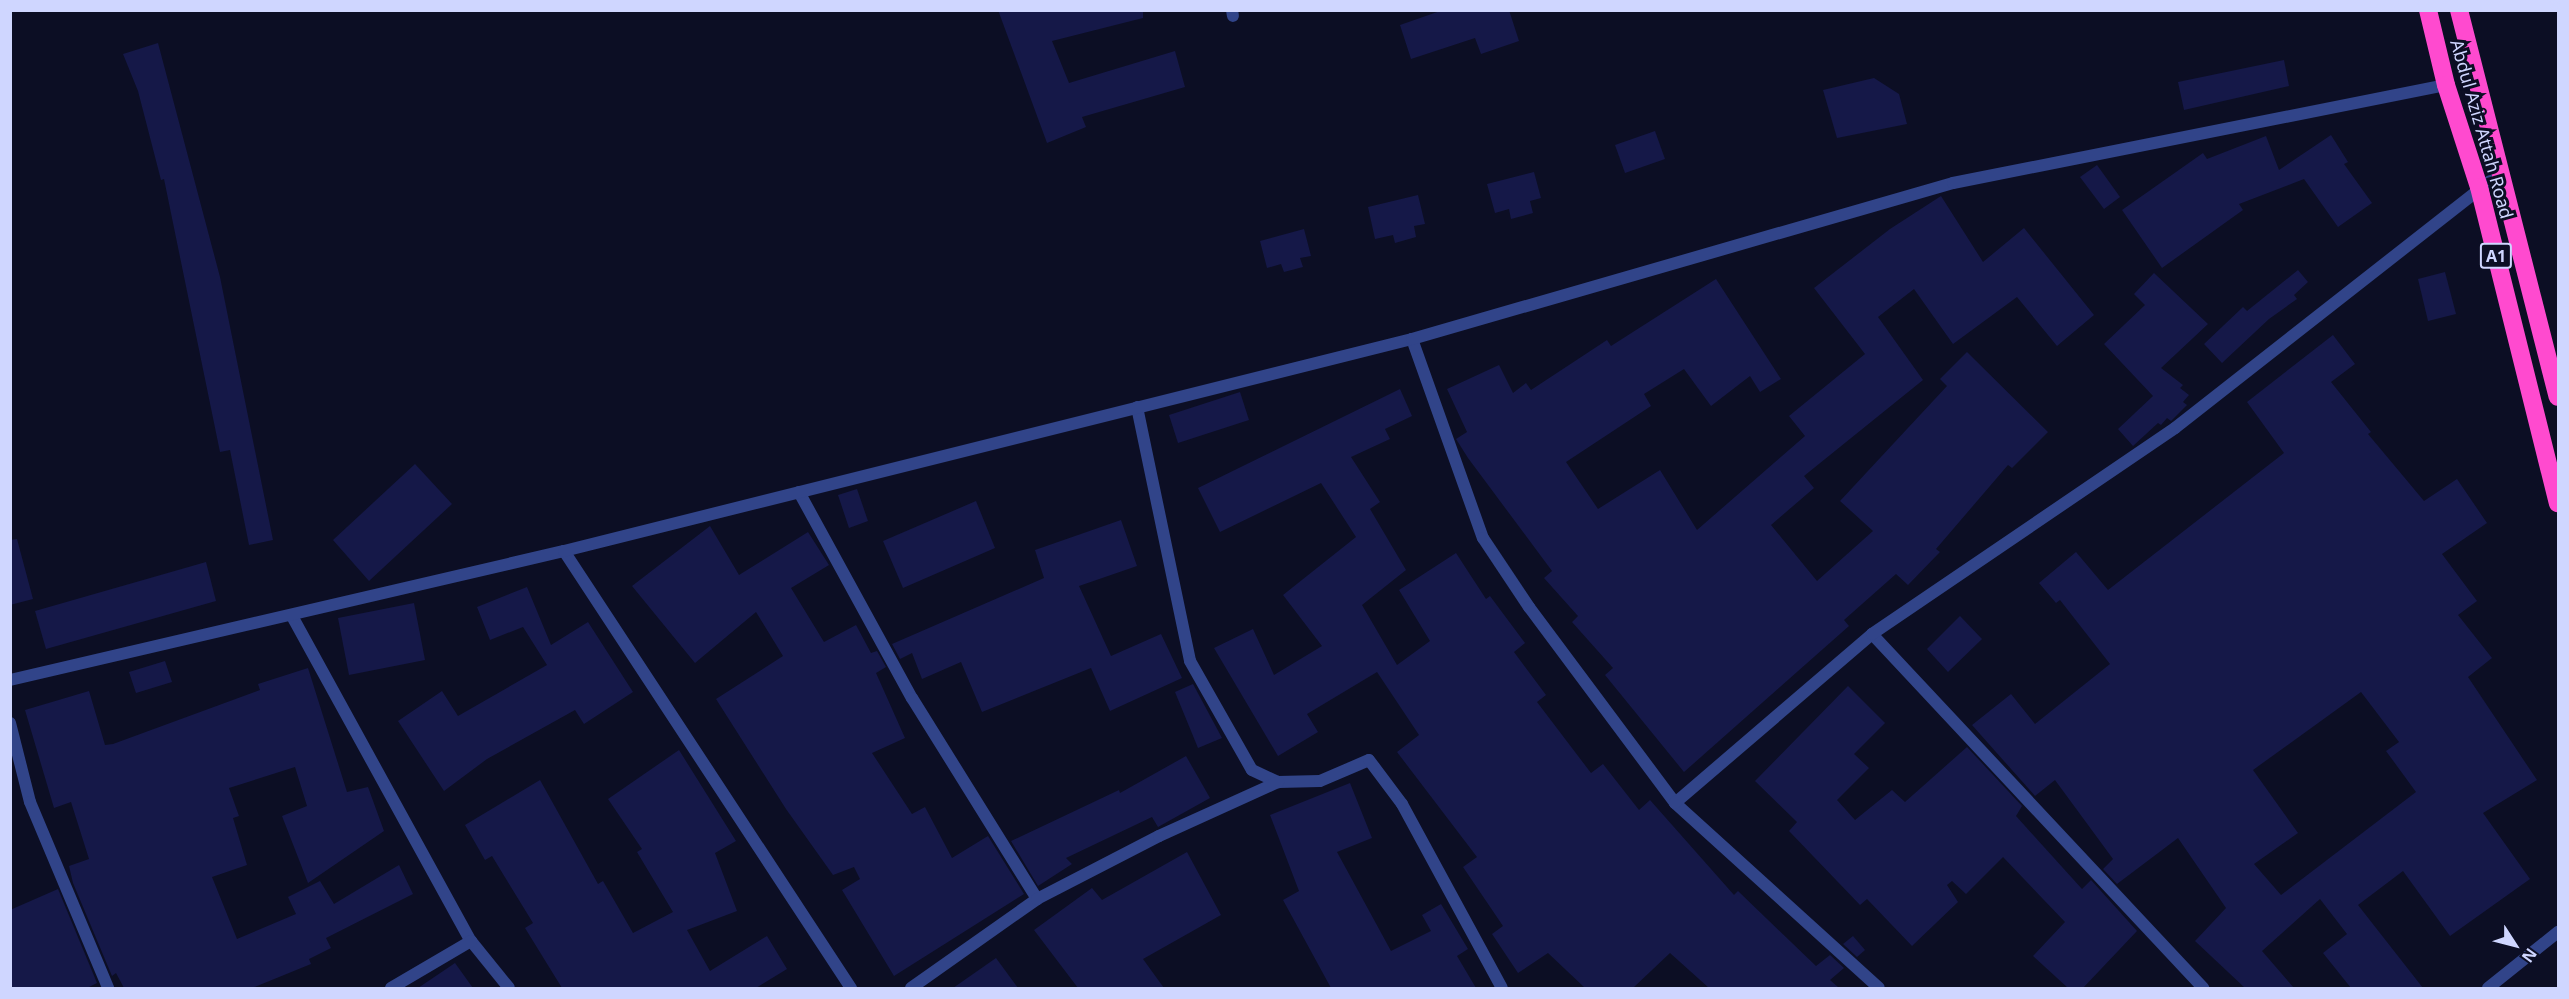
<!DOCTYPE html>
<style>
body{margin:0}
#map{position:relative;width:2569px;height:999px;overflow:hidden;background:#0c0e24;font-family:"Noto Sans",sans-serif}
div>[style]{position:absolute}
[style*='--x']{left:calc(var(--x)*1px);top:calc(var(--y)*1px);width:calc(var(--w)*1px);rotate:calc(var(--a)*1deg)}
.building>*{inset:0;background:#151848}
.street>*{height:12px;margin:-6px;padding:0 6px;transform-origin:6px;border-radius:6px;background:#314489}
.highway>*{height:18px;margin:-9px;padding:0 9px;transform-origin:9px;border-radius:9px;background:#ff4acf}
span{translate:-50% -50%;white-space:nowrap;text-align:center;line-height:1.15;-webkit-text-stroke:6px #0c0e24;paint-order:stroke}
.shield-label span{padding:2px 4px;background:#0c0e24;border:2px solid;border-radius:4px;-webkit-text-stroke-width:0}
.shield-label{font-size:16px;color:#cfd6ff;font-weight:700}
.street-label{font-size:18px;color:#cfd6ff}
.frame{position:absolute;inset:0;border:12px solid #cfd6ff;pointer-events:none}
.north{position:absolute;left:2485px;top:915px;width:60px;height:60px;-webkit-text-stroke:4px #0c0e24;paint-order:stroke;rotate:126deg;font-size:16px;font-weight:700;line-height:24px;text-align:center;color:#cfd6ff}
.north::after{content:'';display:block;margin:auto;width:21px;height:27px;background:#cfd6ff;clip-path:polygon(50% 0,100% 100%,50% 72%,0 100%)}
</style>
<div id="map">
<div class="building">
<div style="clip-path:polygon(998px 10px,1143px 10px,1143px 18px,1052px 41px,1069px 83px,1175px 51px,1185px 87px,1082px 117px,1086px 127px,1047px 143px)"></div>
<div style="clip-path:polygon(1443px 10px,1509px 10px,1519px 41px,1481px 54px,1475px 38px,1411px 59px,1400px 25px)"></div>
<div style="clip-path:polygon(158px 43px,220px 277px,273px 540px,249px 545px,230px 450px,220px 452px,164px 179px,161px 180px,138px 91px,123px 54px)"></div>
<div style="clip-path:polygon(2284px 60px,2289px 86px,2184px 110px,2178px 82px)"></div>
<div style="clip-path:polygon(1874px 78px,1899px 94px,1907px 124px,1837px 138px,1823px 90px)"></div>
<div style="clip-path:polygon(1655px 131px,1665px 159px,1625px 173px,1615px 145px)"></div>
<div style="clip-path:polygon(2331px 135px,2348px 162px,2344px 164px,2372px 203px,2338px 227px,2304px 179px,2239px 204px,2243px 210px,2162px 268px,2122px 210px,2203px 153px,2207px 159px,2266px 136px,2279px 170px)"></div>
<div style="clip-path:polygon(2097px 165px,2120px 197px,2104px 209px,2080px 177px)"></div>
<div style="clip-path:polygon(1534px 172px,1541px 198px,1530px 201px,1533px 213px,1511px 219px,1509px 209px,1495px 213px,1487px 184px)"></div>
<div style="clip-path:polygon(1418px 195px,1425px 224px,1414px 226px,1416px 237px,1395px 243px,1393px 235px,1375px 239px,1368px 207px)"></div>
<div style="clip-path:polygon(1941px 196px,1983px 262px,2024px 228px,2094px 315px,2057px 346px,2017px 297px,1953px 344px,1914px 289px,1878px 317px,1923px 380px,1804px 476px,1814px 488px,1771px 525px,1817px 581px,1873px 531px,1840px 501px,1947px 386px,1940px 379px,1967px 352px,2048px 432px,2012px 468px,2008px 465px,1936px 549px,1940px 552px,1908px 585px,1896px 574px,1844px 620px,1849px 626px,1684px 772px,1605px 675px,1613px 668px,1572px 622px,1578px 616px,1544px 578px,1552px 571px,1468px 458px,1456px 439px,1467px 432px,1447px 389px,1499px 365px,1513px 393px,1526px 383px,1531px 390px,1607px 340px,1611px 346px,1716px 279px,1781px 379px,1760px 392px,1750px 376px,1711px 406px,1684px 369px,1644px 394px,1651px 406px,1566px 462px,1598px 509px,1660px 470px,1697px 530px,1805px 436px,1789px 416px,1865px 354px,1814px 288px,1890px 229px)"></div>
<div style="clip-path:polygon(1304px 229px,1311px 256px,1300px 258px,1303px 267px,1284px 272px,1281px 264px,1267px 268px,1260px 241px)"></div>
<div style="clip-path:polygon(2298px 270px,2308px 282px,2294px 295px,2297px 299px,2269px 319px,2222px 363px,2204px 344px,2243px 307px,2247px 311px)"></div>
<div style="clip-path:polygon(2445px 272px,2456px 314px,2428px 321px,2418px 279px)"></div>
<div style="clip-path:polygon(2154px 273px,2208px 324px,2161px 368px,2183px 385px,2180px 388px,2189px 395px,2183px 402px,2187px 405px,2171px 421px,2167px 418px,2161px 425px,2158px 423px,2133px 446px,2118px 429px,2153px 396px,2104px 344px,2145px 305px,2134px 294px)"></div>
<div style="clip-path:polygon(evenodd,2333px 335px,2355px 364px,2331px 382px,2371px 432px,2368px 434px,2424px 501px,2457px 479px,2487px 523px,2442px 554px,2477px 601px,2458px 615px,2492px 658px,2468px 677px,2537px 780px,2483px 813px,2530px 879px,2450px 936px,2403px 871px,2358px 905px,2423px 988px,2351px 988px,2323px 953px,2347px 934px,2320px 899px,2262px 951px,2294px 988px,2245px 988px,2195px 941px,2226px 908px,2178px 838px,2117px 884px,2103px 869px,2113px 859px,2055px 780px,2035px 796px,1972px 725px,2011px 694px,2035px 724px,2110px 664px,2060px 600px,2056px 603px,2039px 583px,2076px 552px,2108px 590px,2284px 453px,2247px 402px,2333px 335px,2361px 692px,2399px 742px,2386px 751px,2416px 792px,2281px 895px,2254px 864px,2298px 833px,2253px 770px,2361px 692px)"></div>
<div style="clip-path:polygon(1400px 389px,1412px 416px,1385px 429px,1390px 439px,1351px 457px,1380px 502px,1370px 509px,1406px 570px,1362px 605px,1397px 665px,1430px 641px,1399px 590px,1456px 553px,1486px 599px,1490px 596px,1525px 643px,1514px 652px,1546px 695px,1537px 702px,1591px 773px,1603px 764px,1639px 810px,1650px 800px,1734px 895px,1738px 891px,1816px 966px,1830px 955px,1844px 968px,1830px 980px,1839px 988px,1709px 988px,1670px 953px,1633px 988px,1585px 988px,1548px 953px,1518px 973px,1492px 934px,1503px 926px,1463px 867px,1477px 857px,1397px 752px,1419px 735px,1377px 672px,1307px 714px,1318px 732px,1278px 756px,1214px 648px,1253px 629px,1274px 675px,1322px 646px,1283px 595px,1356px 537px,1321px 483px,1220px 532px,1198px 488px)"></div>
<div style="clip-path:polygon(1240px 392px,1249px 420px,1178px 443px,1169px 415px)"></div>
<div style="clip-path:polygon(415px 464px,452px 504px,369px 581px,333px 540px)"></div>
<div style="clip-path:polygon(857px 489px,868px 521px,849px 528px,838px 495px)"></div>
<div style="clip-path:polygon(976px 501px,995px 548px,903px 588px,883px 541px)"></div>
<div style="clip-path:polygon(1121px 520px,1137px 566px,1079px 586px,1111px 656px,1161px 634px,1182px 678px,1110px 711px,1091px 668px,982px 712px,961px 662px,922px 679px,912px 653px,900px 659px,892px 644px,1044px 578px,1035px 550px)"></div>
<div style="clip-path:polygon(710px 526px,739px 575px,808px 532px,829px 565px,791px 588px,824px 642px,856px 625px,871px 653px,877px 651px,886px 667px,876px 673px,905px 738px,872px 753px,912px 814px,925px 807px,952px 858px,988px 836px,1024px 894px,894px 976px,842px 890px,860px 879px,854px 867px,833px 875px,786px 809px,716px 699px,783px 656px,756px 612px,695px 663px,632px 586px)"></div>
<div style="clip-path:polygon(17px 539px,33px 599px,10px 605px,10px 540px)"></div>
<div style="clip-path:polygon(206px 562px,216px 601px,46px 649px,35px 611px)"></div>
<div style="clip-path:polygon(527px 587px,551px 645px,588px 622px,633px 692px,584px 724px,575px 710px,487px 759px,444px 791px,398px 721px,442px 691px,458px 716px,547px 665px,523px 627px,490px 640px,477px 607px)"></div>
<div style="clip-path:polygon(414px 603px,425px 660px,349px 675px,338px 618px)"></div>
<div style="clip-path:polygon(1960px 616px,1982px 639px,1948px 672px,1927px 649px)"></div>
<div style="clip-path:polygon(165px 661px,172px 682px,136px 693px,129px 672px)"></div>
<div style="clip-path:polygon(308px 668px,347px 792px,368px 787px,384px 831px,308px 883px,282px 816px,307px 806px,295px 767px,229px 788px,239px 816px,233px 818px,247px 865px,212px 877px,237px 939px,296px 914px,288px 897px,320px 881px,334px 904px,399px 865px,413px 894px,326px 938px,331px 948px,309px 959px,311px 964px,252px 988px,124px 988px,116px 973px,112px 976px,73px 883px,69px 866px,89px 859px,71px 802px,54px 808px,25px 710px,89px 691px,105px 745px,113px 744px,260px 690px,258px 684px)"></div>
<div style="clip-path:polygon(1193px 684px,1222px 738px,1198px 748px,1175px 692px)"></div>
<div style="clip-path:polygon(1848px 686px,1885px 723px,1854px 754px,1869px 768px,1837px 800px,1855px 820px,1892px 790px,1905px 802px,1967px 747px,2022px 806px,2016px 816px,2082px 889px,2091px 880px,2137px 931px,2083px 988px,2068px 988px,2033px 956px,2065px 922px,2003px 857px,1966px 894px,1952px 881px,1947px 885px,1958px 902px,1912px 946px,1867px 899px,1860px 905px,1789px 831px,1797px 822px,1755px 781px)"></div>
<div style="clip-path:polygon(679px 750px,736px 841px,715px 853px,737px 911px,687px 930px,710px 971px,767px 936px,787px 969px,756px 988px,562px 988px,525px 928px,533px 923px,492px 856px,485px 860px,465px 825px,540px 780px,598px 884px,603px 881px,633px 933px,673px 912px,637px 852px,642px 849px,608px 799px)"></div>
<div style="clip-path:polygon(1186px 756px,1210px 798px,1158px 827px,1152px 817px,1066px 858px,1072px 864px,1038px 886px,1011px 841px,1119px 790px,1120px 793px)"></div>
<div style="clip-path:polygon(1350px 783px,1372px 838px,1337px 852px,1391px 951px,1431px 931px,1422px 915px,1441px 904px,1468px 949px,1457px 956px,1476px 988px,1331px 988px,1283px 900px,1299px 891px,1270px 815px)"></div>
<div style="clip-path:polygon(1187px 852px,1221px 915px,1143px 959px,1164px 988px,1078px 988px,1034px 930px,1092px 888px,1102px 900px)"></div>
<div style="clip-path:polygon(58px 889px,97px 983px,87px 988px,10px 988px,10px 910px)"></div>
<div style="clip-path:polygon(1853px 936px,1865px 950px,1857px 957px,1843px 944px)"></div>
<div style="clip-path:polygon(996px 958px,1018px 988px,953px 988px)"></div>
<div style="clip-path:polygon(455px 963px,473px 988px,418px 988px)"></div>
</div>
<div class="street">
<div style="--x:1232;--y:10;--w:6;--a:81"></div>
<div style="--x:1412;--y:339;--w:211;--a:70.4"></div>
<div style="--x:1483;--y:538;--w:83;--a:56.3"></div>
<div style="--x:1529;--y:607;--w:244;--a:53.3"></div>
<div style="--x:1675;--y:803;--w:275;--a:42.2"></div>
<div style="--x:1137;--y:407;--w:259;--a:78.2"></div>
<div style="--x:1190;--y:661;--w:125;--a:60.4"></div>
<div style="--x:1252;--y:770;--w:29;--a:25"></div>
<div style="--x:1278;--y:782;--w:42;--a:-1.4"></div>
<div style="--x:1320;--y:781;--w:53;--a:-23.2"></div>
<div style="--x:1369;--y:760;--w:55;--a:53.1"></div>
<div style="--x:1402;--y:804;--w:209;--a:61.5"></div>
<div style="--x:799;--y:492;--w:235;--a:61.3"></div>
<div style="--x:912;--y:698;--w:237;--a:58.1"></div>
<div style="--x:564;--y:551;--w:523;--a:56.71"></div>
<div style="--x:292;--y:616;--w:371;--a:61.2"></div>
<div style="--x:471;--y:941;--w:60;--a:51"></div>
<div style="--x:1872;--y:634;--w:485;--a:46.9"></div>
<div style="--x:10;--y:680;--w:569;--a:-13.11"></div>
<div style="--x:564;--y:551;--w:874;--a:-14.04"></div>
<div style="--x:1412;--y:339;--w:563;--a:-16.09"></div>
<div style="--x:1953;--y:183;--w:503;--a:-11.24"></div>
<div style="--x:10;--y:723;--w:81;--a:75.8"></div>
<div style="--x:30;--y:802;--w:202;--a:67.2"></div>
<div style="--x:1675;--y:803;--w:260;--a:-40.6"></div>
<div style="--x:1872;--y:634;--w:366;--a:-34.2"></div>
<div style="--x:2175;--y:428;--w:415;--a:-38.1"></div>
<div style="--x:391;--y:988;--w:93;--a:-30.4"></div>
<div style="--x:911;--y:988;--w:154;--a:-35.2"></div>
<div style="--x:1037;--y:899;--w:137;--a:-27.3"></div>
<div style="--x:1159;--y:836;--w:131;--a:-24.4"></div>
<div style="--x:2488;--y:988;--w:90;--a:-38.7"></div>
</div>
<div class="highway">
<div style="--x:2428;--y:10;--w:77;--a:76.5"></div>
<div style="--x:2446;--y:85;--w:107;--a:72.1"></div>
<div style="--x:2479;--y:187;--w:326;--a:76"></div>
<div style="--x:2459;--y:10;--w:399;--a:75.7"></div>
</div>
<div class="shield-label">
<span style="left:2496px;top:256px">A1</span>
</div>
<div class="street-label">
<span style="left:2482px;top:129px;rotate:74deg">Abdul Aziz Attah Road</span>
</div>
<div class="frame"></div>
<div class="north">N</div>
</div>
